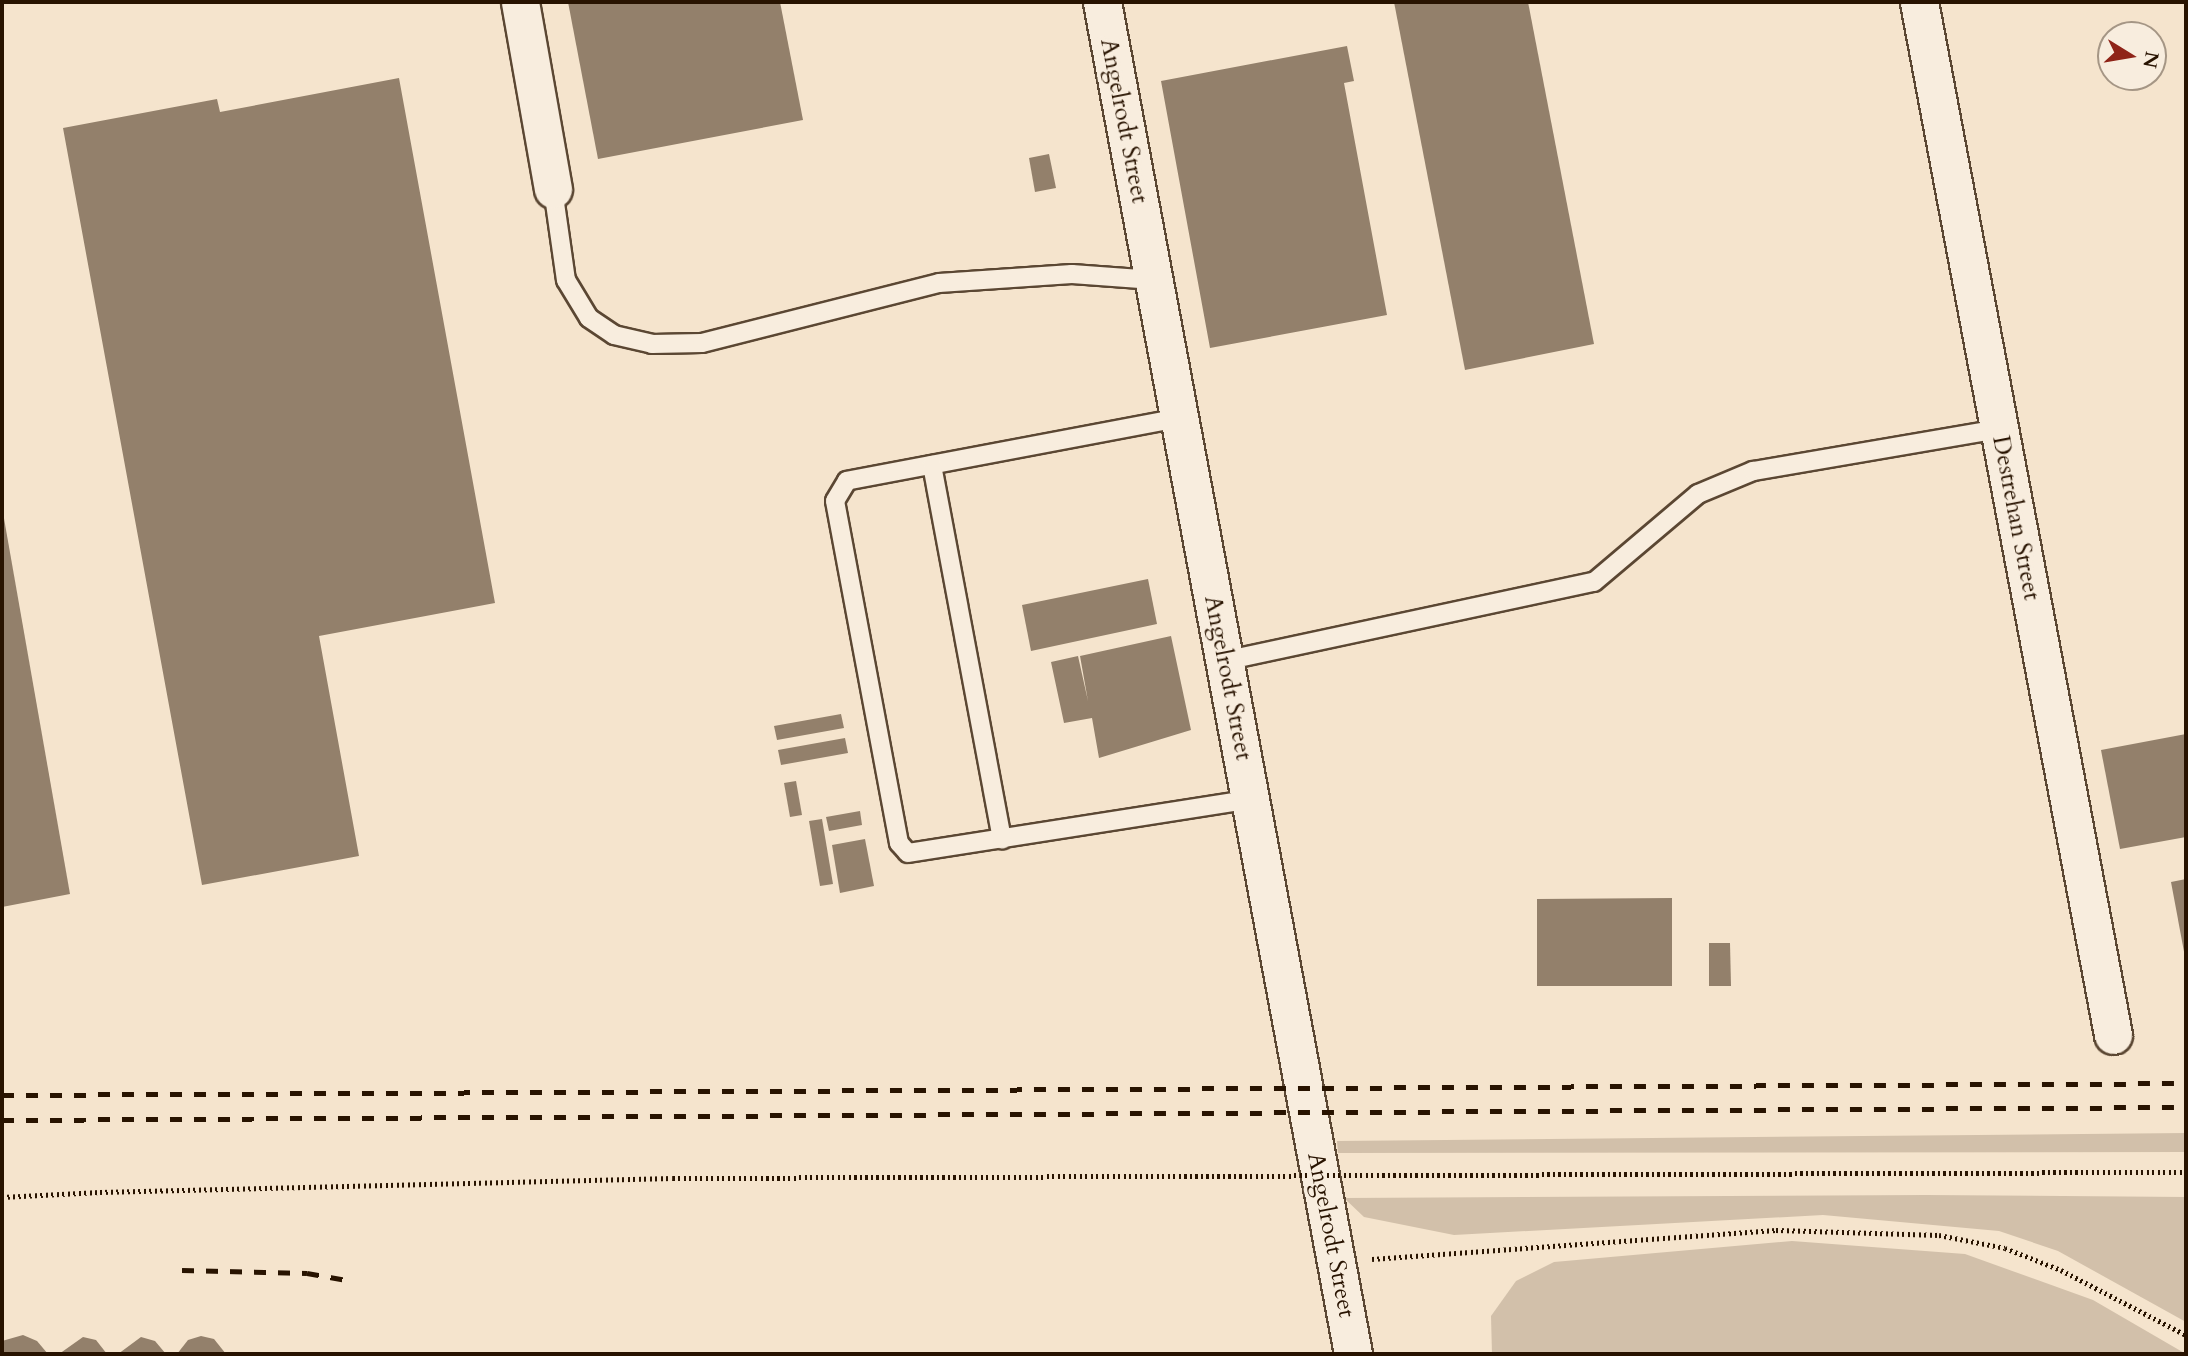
<!DOCTYPE html>
<style>
body{margin:0}
#map{position:relative;width:2188px;height:1356px;overflow:hidden;background:#f5e4cd;font-family:Cardo,serif}
div>[style]{position:absolute}
[style*='--x']{left:calc(var(--x)*1px);top:calc(var(--y)*1px);width:calc(var(--w)*1px);rotate:calc(var(--a)*1deg)}
.green>*{inset:0;background:#d2c0aa}
.building>*{inset:0;background:#93806b}
.path>*{height:4.5px;margin-top:-2.25px;transform-origin:0;background:repeating-linear-gradient(90deg,#281300 0 2px,transparent 0 5.5px)}
.roads{filter:drop-shadow(2px 0 #5b4733) drop-shadow(-2px 0 #5b4733) drop-shadow(0 2px #5b4733) drop-shadow(0 -2px #5b4733)}
.service>*{height:18px;margin:-9px;padding:0 9px;transform-origin:9px;border-radius:9px;background:#f8edde}
.minor>*{height:37px;margin:-18.5px;padding:0 18.5px;transform-origin:18.5px;border-radius:18.5px;background:#f8edde}
.rail>*{height:5px;margin-top:-2.5px;transform-origin:0;background:repeating-linear-gradient(90deg,#281300 0 12px,transparent 0 24px)}
.path-bridge>*{height:4.5px;margin-top:-2.25px;transform-origin:0;background:repeating-linear-gradient(90deg,#281300 0 2px,transparent 0 5.5px)}
span{translate:-50% -50%;white-space:nowrap;text-align:center;line-height:1.15;-webkit-text-stroke:7px #f8edde;paint-order:stroke}
.street-label{font-size:24px;color:#281300}
.frame{position:absolute;inset:0;border:4px solid #281300;pointer-events:none}
.north{position:absolute;left:2097px;top:21px;width:70px;height:70px;box-sizing:border-box;background:#f8edde;border:2px solid #a59685;border-radius:50%;rotate:101deg;font-size:19px;font-weight:700;line-height:28px;text-align:center;color:#281300}
.north::after{content:'';display:block;margin:auto;width:24px;height:32px;background:#8f2418;clip-path:polygon(50% 0,100% 100%,50% 72%,0 100%)}
</style>
<div id="map">
<div class="green">
<div style="clip-path:polygon(2186px 1133px,2186px 1152px,1338px 1153px,1337px 1141px)"></div>
<div style="clip-path:polygon(1926px 1195px,2186px 1197px,2186px 1322px,2058px 1251px,1999px 1231px,1823px 1215px,1454px 1235px,1364px 1217px,1344px 1198px)"></div>
<div style="clip-path:polygon(1792px 1241px,1965px 1254px,2093px 1300px,2186px 1354px,1492px 1354px,1491px 1316px,1516px 1281px,1554px 1262px)"></div>
</div>
<div class="building">
<div style="clip-path:polygon(568px 2px,780px 2px,803px 120px,598px 159px)"></div>
<div style="clip-path:polygon(1394px 2px,1528px 2px,1594px 344px,1465px 370px)"></div>
<div style="clip-path:polygon(1347px 46px,1354px 81px,1344px 83px,1387px 315px,1210px 348px,1161px 81px)"></div>
<div style="clip-path:polygon(399px 78px,495px 603px,319px 636px,359px 856px,202px 885px,63px 128px,217px 99px,220px 112px)"></div>
<div style="clip-path:polygon(1049px 154px,1056px 188px,1035px 192px,1029px 158px)"></div>
<div style="clip-path:polygon(2px 507px,70px 894px,2px 907px)"></div>
<div style="clip-path:polygon(1148px 579px,1157px 624px,1031px 651px,1022px 605px)"></div>
<div style="clip-path:polygon(1171px 636px,1191px 730px,1099px 758px,1092px 718px,1064px 723px,1051px 662px,1078px 656px,1088px 701px,1080px 656px)"></div>
<div style="clip-path:polygon(841px 714px,844px 728px,777px 740px,774px 726px)"></div>
<div style="clip-path:polygon(2186px 734px,2186px 837px,2120px 849px,2101px 750px)"></div>
<div style="clip-path:polygon(845px 738px,848px 753px,781px 765px,778px 750px)"></div>
<div style="clip-path:polygon(796px 781px,802px 815px,790px 817px,784px 783px)"></div>
<div style="clip-path:polygon(860px 811px,862px 825px,829px 831px,826px 817px)"></div>
<div style="clip-path:polygon(822px 819px,833px 884px,820px 886px,809px 821px)"></div>
<div style="clip-path:polygon(865px 839px,874px 886px,840px 893px,832px 845px)"></div>
<div style="clip-path:polygon(2186px 879px,2186px 956px,2185px 957px,2171px 882px)"></div>
<div style="clip-path:polygon(1672px 898px,1672px 986px,1537px 986px,1537px 899px)"></div>
<div style="clip-path:polygon(1709px 943px,1730px 943px,1731px 986px,1709px 986px)"></div>
<div style="clip-path:polygon(23px 1335px,37px 1341px,48px 1354px,2px 1354px,2px 1341px)"></div>
<div style="clip-path:polygon(201px 1336px,214px 1339px,226px 1354px,177px 1354px,188px 1340px)"></div>
<div style="clip-path:polygon(83px 1337px,96px 1340px,107px 1354px,59px 1354px)"></div>
<div style="clip-path:polygon(141px 1337px,155px 1341px,166px 1354px,118px 1354px)"></div>
</div>
<div class="path">
<div style="--x:2;--y:1197;--w:98;--a:-2.9"></div>
<div style="--x:1372;--y:1259;--w:405;--a:-4.1"></div>
<div style="--x:1776;--y:1230;--w:163;--a:1.8"></div>
<div style="--x:1939;--y:1235;--w:67;--a:11.1"></div>
<div style="--x:2005;--y:1248;--w:60;--a:21.4"></div>
<div style="--x:2061;--y:1270;--w:141;--a:27.5"></div>
</div>
<div class="roads">
<div class="service">
<div style="--x:553;--y:189;--w:92;--a:81.9"></div>
<div style="--x:566;--y:280;--w:44;--a:58.8"></div>
<div style="--x:589;--y:318;--w:30;--a:34"></div>
<div style="--x:614;--y:335;--w:39;--a:13"></div>
<div style="--x:652;--y:344;--w:50;--a:-1.1"></div>
<div style="--x:702;--y:343;--w:244;--a:-14.2"></div>
<div style="--x:939;--y:283;--w:133;--a:-3.9"></div>
<div style="--x:1072;--y:274;--w:82;--a:4.2"></div>
<div style="--x:1179;--y:418;--w:338;--a:169.3"></div>
<div style="--x:847;--y:481;--w:23;--a:121"></div>
<div style="--x:835;--y:501;--w:348;--a:79.4"></div>
<div style="--x:899;--y:843;--w:13;--a:48"></div>
<div style="--x:908;--y:853;--w:347;--a:-8.9"></div>
<div style="--x:932;--y:465;--w:381;--a:79.4"></div>
<div style="--x:1224;--y:661;--w:378;--a:-12.1"></div>
<div style="--x:1594;--y:582;--w:136;--a:-40.2"></div>
<div style="--x:1698;--y:494;--w:60;--a:-22.7"></div>
<div style="--x:1753;--y:471;--w:250;--a:-9.7"></div>
</div>
<div class="minor">
<div style="--x:520;--y:2;--w:190;--a:80"></div>
<div style="--x:1102;--y:2;--w:1375;--a:79.48"></div>
<div style="--x:1919;--y:2;--w:1051;--a:79.36"></div>
</div>
</div>
<div class="rail">
<div style="--x:2;--y:1095;--w:2184;--a:-0.31"></div>
<div style="--x:2;--y:1120;--w:2184;--a:-0.34"></div>
<div style="--x:182;--y:1270;--w:125;--a:1.4"></div>
<div style="--x:307;--y:1273;--w:46;--a:10.1"></div>
</div>
<div class="path-bridge">
<div style="--x:100;--y:1192;--w:573;--a:-1.4"></div>
<div style="--x:673;--y:1178;--w:1513;--a:-0.23"></div>
</div>
<div class="street-label">
<span style="left:1124px;top:121px;rotate:79deg">Angelrodt Street</span>
<span style="left:2016px;top:518px;rotate:79deg">Destrehan Street</span>
<span style="left:1228px;top:678px;rotate:79deg">Angelrodt Street</span>
<span style="left:1331px;top:1235px;rotate:79deg">Angelrodt Street</span>
</div>
<div class="frame"></div>
<div class="north">N</div>
</div>
